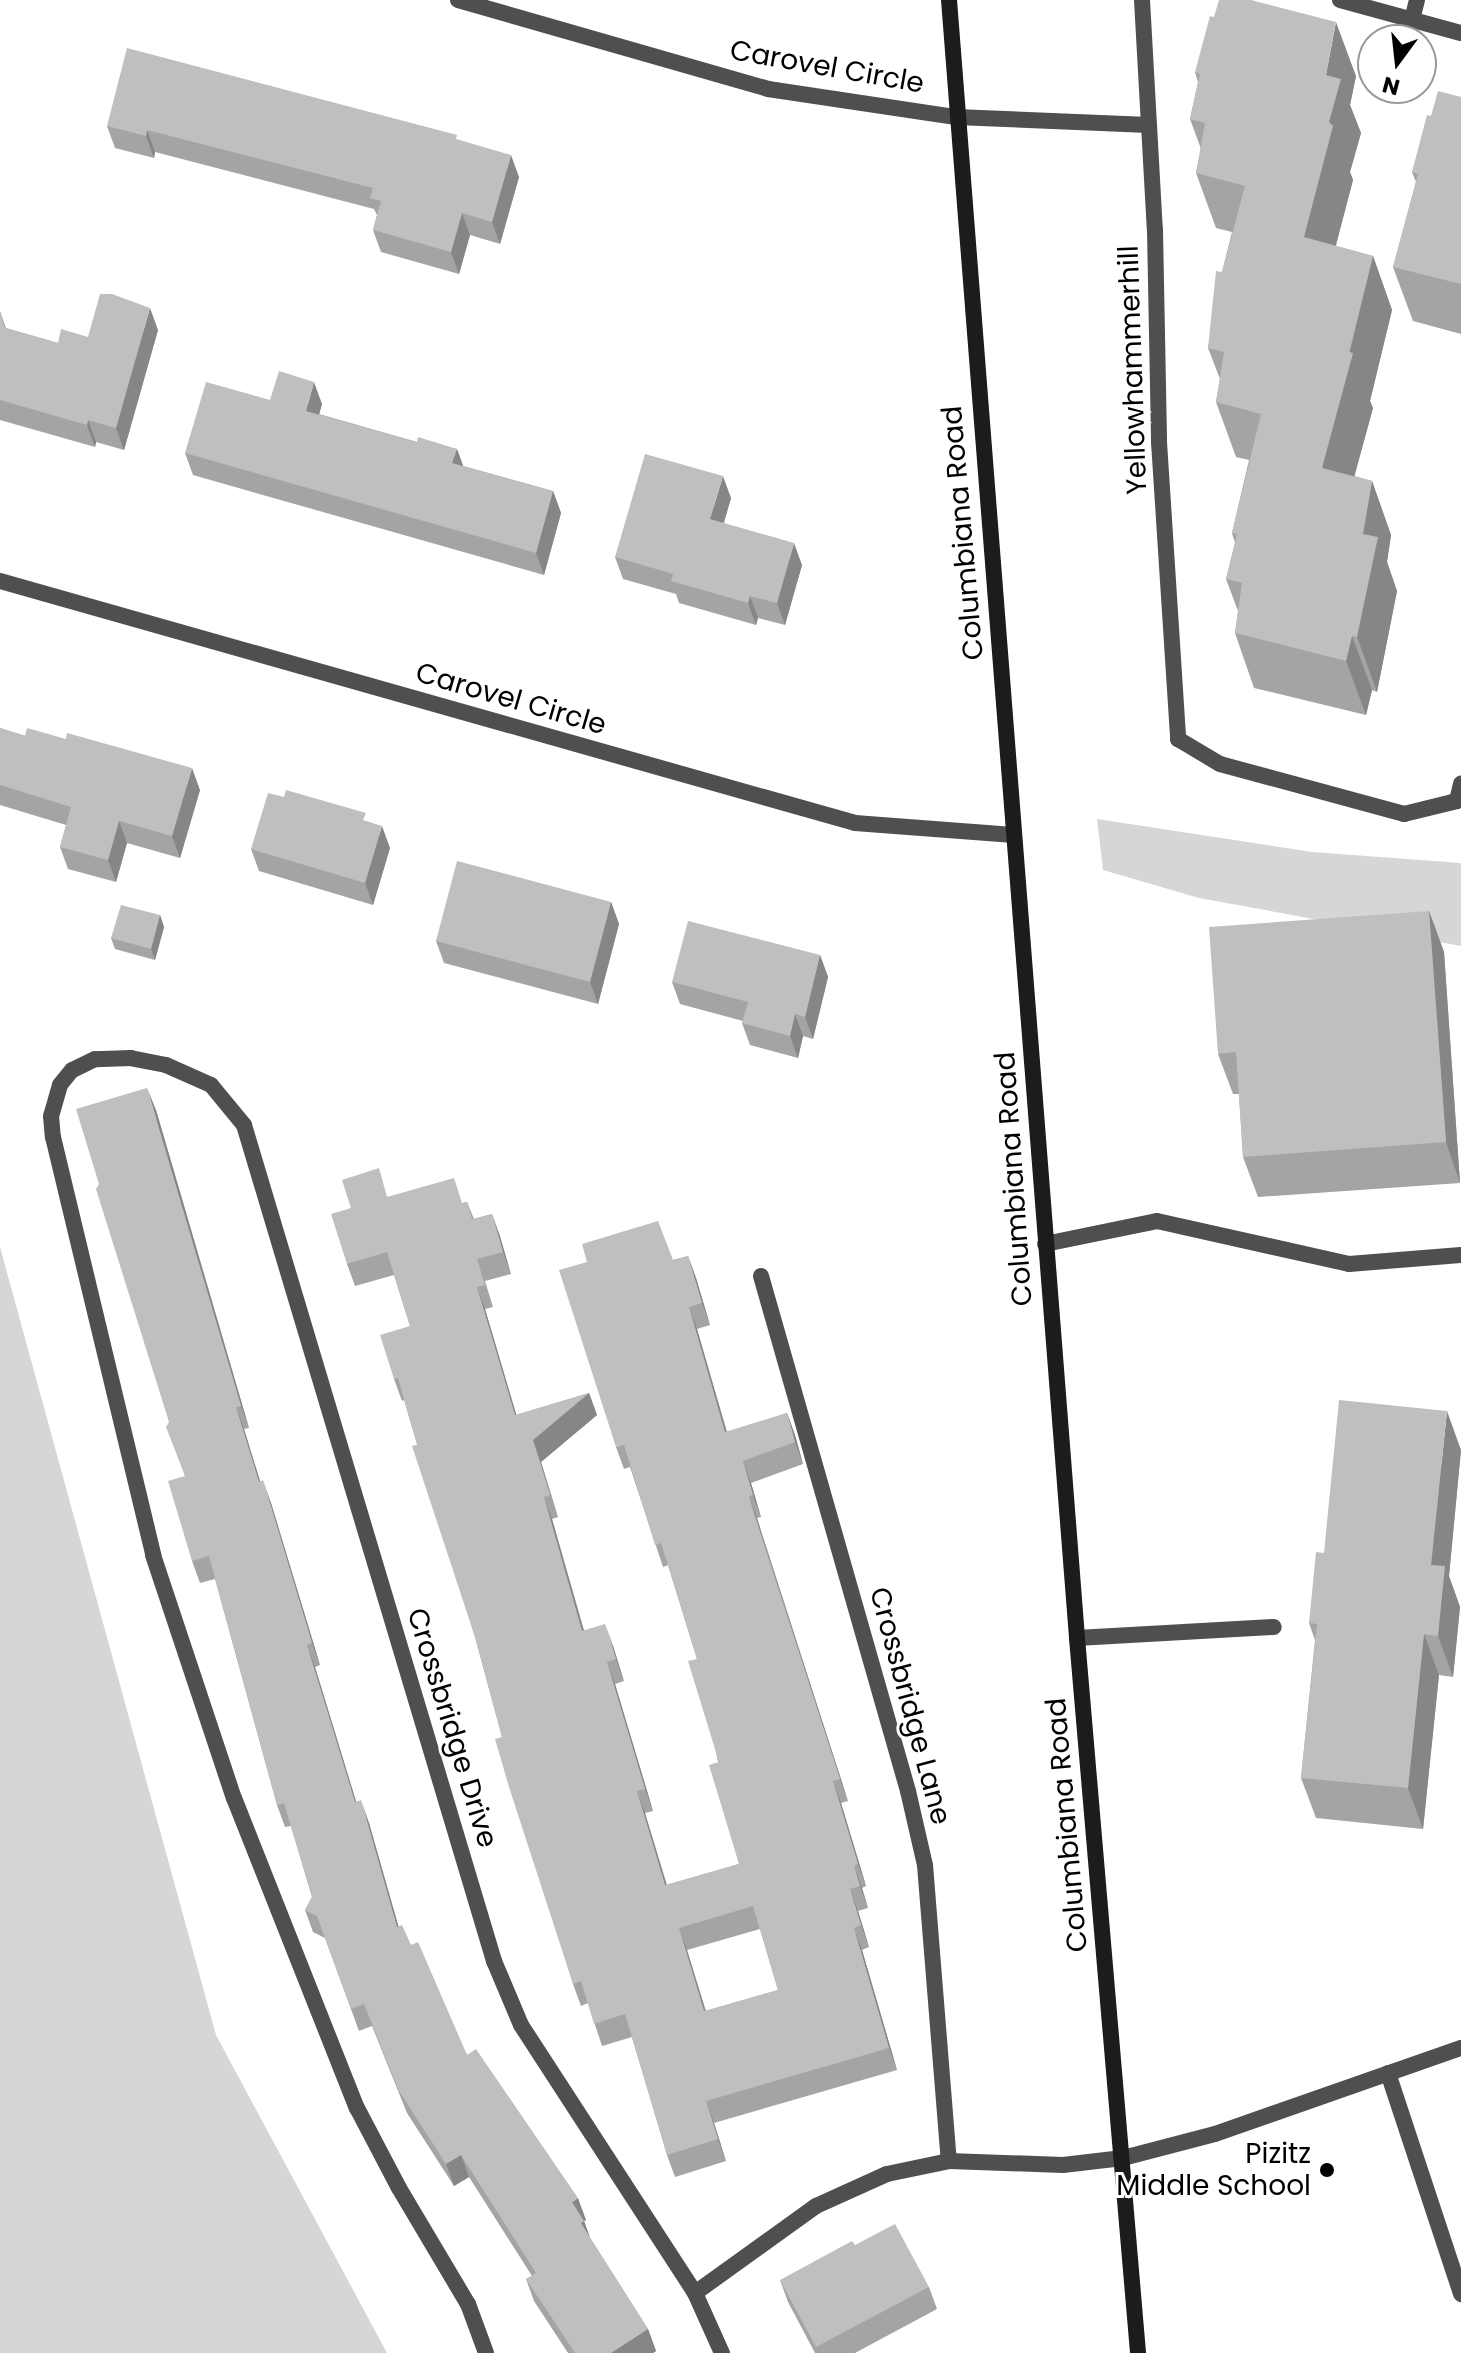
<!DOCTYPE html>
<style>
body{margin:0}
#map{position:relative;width:1461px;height:2353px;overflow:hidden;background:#fff;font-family:Poppins,sans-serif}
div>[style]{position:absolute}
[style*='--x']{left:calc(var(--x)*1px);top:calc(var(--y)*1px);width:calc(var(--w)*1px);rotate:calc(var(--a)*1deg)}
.green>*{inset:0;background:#d6d6d6}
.lane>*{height:16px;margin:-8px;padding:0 8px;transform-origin:8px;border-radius:8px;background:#4f4f4f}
.street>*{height:16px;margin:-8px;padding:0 8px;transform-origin:8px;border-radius:8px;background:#4f4f4f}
.secondary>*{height:16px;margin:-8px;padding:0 8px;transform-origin:8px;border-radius:8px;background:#1c1c1c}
.wall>*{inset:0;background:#a4a4a4}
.shaded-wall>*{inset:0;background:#868686}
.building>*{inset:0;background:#bfbfbf}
.dots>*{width:22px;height:22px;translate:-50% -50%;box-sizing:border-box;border:4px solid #fff;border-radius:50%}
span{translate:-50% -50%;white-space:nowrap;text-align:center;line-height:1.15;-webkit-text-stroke:6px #fff;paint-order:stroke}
.street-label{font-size:28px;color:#000}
.poi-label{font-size:28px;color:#000}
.right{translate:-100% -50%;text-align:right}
.north{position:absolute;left:1357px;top:24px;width:80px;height:80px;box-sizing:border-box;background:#fff;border:2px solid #999;border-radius:50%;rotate:195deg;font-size:22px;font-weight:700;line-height:32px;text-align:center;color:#000}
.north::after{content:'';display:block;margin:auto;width:28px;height:36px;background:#000;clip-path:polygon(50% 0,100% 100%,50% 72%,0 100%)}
</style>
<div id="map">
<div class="green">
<div style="clip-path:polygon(1097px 819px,1312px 852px,1461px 863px,1461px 946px,1199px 898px,1103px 870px)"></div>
<div style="clip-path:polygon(0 1247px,216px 2035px,387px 2353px,0 2353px)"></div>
</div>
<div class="lane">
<div style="--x:1178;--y:739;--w:49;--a:30.8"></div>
<div style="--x:1220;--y:764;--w:191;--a:15.2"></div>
<div style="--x:1404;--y:814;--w:55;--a:-13.8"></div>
<div style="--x:1457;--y:801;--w:18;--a:-77"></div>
<div style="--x:211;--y:1085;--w:49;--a:-156"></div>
<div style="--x:166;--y:1065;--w:36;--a:-169"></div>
<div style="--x:131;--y:1058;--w:36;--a:178"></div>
<div style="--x:95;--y:1059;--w:25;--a:154"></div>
<div style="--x:72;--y:1070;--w:19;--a:129"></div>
<div style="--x:60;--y:1085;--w:32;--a:106"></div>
<div style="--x:51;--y:1116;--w:21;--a:85"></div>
<div style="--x:53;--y:1137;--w:430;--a:76.5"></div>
<div style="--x:153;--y:1555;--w:256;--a:71.6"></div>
<div style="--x:234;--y:1798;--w:334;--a:68.4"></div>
<div style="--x:357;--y:2108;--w:90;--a:62.3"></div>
<div style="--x:399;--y:2188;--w:135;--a:59.3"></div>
<div style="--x:468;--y:2304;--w:52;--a:69.8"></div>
<div style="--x:1045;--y:1244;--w:114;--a:-11.6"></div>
<div style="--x:1157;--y:1221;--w:197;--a:12.6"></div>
<div style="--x:1349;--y:1264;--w:112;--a:-4.6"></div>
<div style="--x:1077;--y:1638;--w:197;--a:-3.2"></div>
<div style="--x:1388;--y:2073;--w:233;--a:71.7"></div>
<div style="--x:1123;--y:2158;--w:95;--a:-14.6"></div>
<div style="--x:1215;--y:2134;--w:261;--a:-19.3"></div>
</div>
<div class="street">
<div style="--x:458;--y:0;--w:323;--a:16"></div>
<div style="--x:768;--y:89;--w:190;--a:8.5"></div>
<div style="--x:956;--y:117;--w:193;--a:2.4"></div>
<div style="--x:1142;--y:0;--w:230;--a:86.8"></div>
<div style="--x:1155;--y:230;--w:212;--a:88.9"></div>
<div style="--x:1159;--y:442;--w:298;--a:86.3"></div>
<div style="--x:1340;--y:0;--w:125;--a:15.3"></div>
<div style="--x:1412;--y:20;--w:21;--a:-76"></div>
<div style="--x:0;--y:581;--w:889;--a:15.8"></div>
<div style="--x:855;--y:823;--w:159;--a:4.3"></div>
<div style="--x:211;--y:1085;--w:52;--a:50.5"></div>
<div style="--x:244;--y:1125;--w:873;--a:73.35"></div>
<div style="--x:494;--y:1961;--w:69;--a:67.1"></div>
<div style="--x:521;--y:2025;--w:320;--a:57"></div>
<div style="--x:695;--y:2293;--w:66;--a:65.8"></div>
<div style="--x:761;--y:1276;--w:536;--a:74.07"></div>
<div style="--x:908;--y:1791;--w:76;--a:77.1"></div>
<div style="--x:925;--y:1865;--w:297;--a:85.4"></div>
<div style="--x:695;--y:2293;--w:149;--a:-35.7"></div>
<div style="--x:816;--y:2206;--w:78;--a:-24.3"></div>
<div style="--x:887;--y:2174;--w:63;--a:-11.8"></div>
<div style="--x:949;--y:2161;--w:114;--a:2"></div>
<div style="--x:1063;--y:2165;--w:60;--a:-6.7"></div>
</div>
<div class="secondary">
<div style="--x:949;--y:0;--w:1643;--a:85.53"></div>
<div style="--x:1077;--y:1638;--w:718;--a:85.12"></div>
</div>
<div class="wall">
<div style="clip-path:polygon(1195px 72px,1356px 76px,1350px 105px,1361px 133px,1350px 172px,1353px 180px,1336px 246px,1373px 256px,1392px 310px,1370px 401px,1373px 408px,1354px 476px,1372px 481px,1391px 535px,1387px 562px,1397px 591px,1377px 692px,1372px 690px,1366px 715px,1254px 688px,1235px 633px,1238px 611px,1226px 579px,1235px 543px,1232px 533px,1249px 460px,1236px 457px,1216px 402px,1220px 379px,1208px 348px,1222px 272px,1232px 232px,1216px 228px,1196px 173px,1201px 149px,1190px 119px,1198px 82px)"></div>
<div style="clip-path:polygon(1461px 97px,1461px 334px,1413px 321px,1393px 267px,1416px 182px,1412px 172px,1431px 116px)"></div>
<div style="clip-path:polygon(107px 126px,459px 140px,519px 177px,500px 244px,470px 235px,459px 274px,381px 252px,373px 230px,377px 215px,374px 209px,155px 152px,154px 158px,115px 148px)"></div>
<div style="clip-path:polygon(0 311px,6px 328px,58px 343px,88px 337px,158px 330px,124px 450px,96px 442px,95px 447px,0 420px)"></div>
<div style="clip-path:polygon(270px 400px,322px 404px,319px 414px,417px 442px,457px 449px,463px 466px,553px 491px,561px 513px,544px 575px,193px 475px,185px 453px)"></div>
<div style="clip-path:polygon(731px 498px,724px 523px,802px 565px,785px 625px,758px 618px,756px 625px,679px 603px,676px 594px,623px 579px,615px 557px)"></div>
<div style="clip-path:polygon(0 728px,200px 790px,180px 858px,127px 843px,116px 882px,68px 869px,60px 847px,66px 825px,0 805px)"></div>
<div style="clip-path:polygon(369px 822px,390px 848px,373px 905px,259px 871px,251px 849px)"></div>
<div style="clip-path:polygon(611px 902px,619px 924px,598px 1004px,444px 963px,436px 941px)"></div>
<div style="clip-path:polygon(1429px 911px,1444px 952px,1460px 1183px,1258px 1197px,1243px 1157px,1239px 1094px,1233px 1094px,1218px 1054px)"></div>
<div style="clip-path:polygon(160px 915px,164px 927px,155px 960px,115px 949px,111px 938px)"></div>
<div style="clip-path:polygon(820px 955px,828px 977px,813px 1039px,803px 1036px,798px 1058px,750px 1045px,742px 1023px,743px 1021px,680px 1004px,672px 982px)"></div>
<div style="clip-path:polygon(156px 1110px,249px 1428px,244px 1429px,260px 1481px,271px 1503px,320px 1665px,315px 1667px,356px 1802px,369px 1823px,398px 1926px,411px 1945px,467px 2055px,586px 2220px,584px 2221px,590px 2238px,648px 2329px,656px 2351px,653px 2353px,568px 2353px,534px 2301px,526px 2279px,532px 2276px,469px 2177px,454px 2186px,407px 2113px,372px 2026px,359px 2031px,325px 1938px,313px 1932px,305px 1910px,312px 1897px,291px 1826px,285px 1827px,277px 1805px,215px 1579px,200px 1583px,192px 1561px,185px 1476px,169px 1422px)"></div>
<div style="clip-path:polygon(evenodd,389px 1197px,463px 1203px,467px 1202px,474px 1219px,492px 1214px,511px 1274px,485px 1281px,493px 1307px,485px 1309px,516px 1415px,589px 1393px,597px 1415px,541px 1462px,558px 1517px,552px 1519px,584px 1630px,613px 1646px,624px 1681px,615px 1684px,653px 1811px,645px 1813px,667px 1885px,739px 1864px,697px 1659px,668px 1565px,663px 1567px,630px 1467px,624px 1469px,616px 1447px,673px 1260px,688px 1256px,696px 1278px,710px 1325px,697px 1329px,727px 1432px,787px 1413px,795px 1435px,803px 1464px,751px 1483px,761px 1517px,757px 1518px,762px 1536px,848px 1801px,841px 1803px,866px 1886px,862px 1888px,868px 1908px,858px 1911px,869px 1947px,862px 1950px,897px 2070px,714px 2123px,726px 2161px,675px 2177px,667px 2155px,632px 2037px,602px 2046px,588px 2003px,581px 2006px,573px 1984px,502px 1737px,475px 1637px,404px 1400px,402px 1401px,394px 1379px,410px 1326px,394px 1275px,355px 1286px,347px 1264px,351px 1208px,389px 1197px,760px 1929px,778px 1990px,706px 2011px,687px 1950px,760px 1929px)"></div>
<div style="clip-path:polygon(1461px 1450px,1449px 1576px,1460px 1607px,1453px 1677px,1439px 1675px,1423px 1829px,1316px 1818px,1301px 1778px,1315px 1640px,1309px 1623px,1324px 1553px)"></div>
<div style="clip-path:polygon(780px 2280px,929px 2287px,937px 2309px,855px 2353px,815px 2353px,788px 2302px)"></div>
</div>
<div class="shaded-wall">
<div style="clip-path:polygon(1336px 22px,1356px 76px,1350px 105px,1361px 133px,1350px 172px,1353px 180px,1323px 292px,1304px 237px,1329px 122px,1326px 75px)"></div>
<div style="clip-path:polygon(147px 130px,155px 152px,154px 158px,146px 136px)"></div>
<div style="clip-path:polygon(511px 155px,519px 177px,500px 244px,492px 222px)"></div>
<div style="clip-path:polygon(462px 213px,470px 235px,459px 274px,451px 252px)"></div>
<div style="clip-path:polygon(1373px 256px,1392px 310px,1370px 401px,1373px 408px,1342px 522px,1322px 468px)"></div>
<div style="clip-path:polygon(150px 308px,158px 330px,124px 450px,116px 428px)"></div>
<div style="clip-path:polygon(314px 382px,322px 404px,314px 433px,306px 411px)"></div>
<div style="clip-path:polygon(88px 420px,96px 442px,95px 447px,87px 425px)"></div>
<div style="clip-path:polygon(457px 449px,465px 471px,452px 463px)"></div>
<div style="clip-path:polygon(723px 476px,731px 498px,718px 541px,710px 519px)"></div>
<div style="clip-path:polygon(1372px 481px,1391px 535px,1387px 562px,1397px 591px,1377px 692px,1357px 637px,1363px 534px)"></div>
<div style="clip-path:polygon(553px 491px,561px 513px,544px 575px,536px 553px)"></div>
<div style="clip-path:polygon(794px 543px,802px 565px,785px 625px,777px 603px)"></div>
<div style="clip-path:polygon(750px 596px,758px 618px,756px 625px,748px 603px)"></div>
<div style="clip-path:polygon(1352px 636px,1372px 690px,1366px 715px,1346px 661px)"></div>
<div style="clip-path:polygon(192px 768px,200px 790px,180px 858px,172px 836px)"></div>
<div style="clip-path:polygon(119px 821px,127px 843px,116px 882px,108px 860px)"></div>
<div style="clip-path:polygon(382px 826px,390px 848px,373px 905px,365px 883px)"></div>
<div style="clip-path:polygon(611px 902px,619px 924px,598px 1004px,590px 982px)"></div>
<div style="clip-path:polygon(1429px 911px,1444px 952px,1460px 1183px,1446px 1142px)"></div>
<div style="clip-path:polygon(160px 915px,164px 927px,155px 960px,151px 949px)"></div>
<div style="clip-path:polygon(820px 955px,828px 977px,813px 1039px,805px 1017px)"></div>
<div style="clip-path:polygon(795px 1014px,803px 1036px,798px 1058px,790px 1036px)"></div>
<div style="clip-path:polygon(147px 1088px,156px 1110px,249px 1428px,241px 1406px)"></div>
<div style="clip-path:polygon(492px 1214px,500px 1236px,511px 1274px,503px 1252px)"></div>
<div style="clip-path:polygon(688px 1256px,696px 1278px,710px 1325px,702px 1303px)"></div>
<div style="clip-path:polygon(477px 1287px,485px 1309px,523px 1437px,515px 1415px)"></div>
<div style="clip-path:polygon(689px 1307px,697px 1329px,733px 1454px,725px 1432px)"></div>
<div style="clip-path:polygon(589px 1393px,597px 1415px,541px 1462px,558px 1517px,533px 1440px)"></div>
<div style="clip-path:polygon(236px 1407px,244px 1429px,267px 1504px,259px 1482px)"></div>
<div style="clip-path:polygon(1447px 1411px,1461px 1450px,1449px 1576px,1460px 1607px,1453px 1677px,1438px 1636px,1431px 1565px)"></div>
<div style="clip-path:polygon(787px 1413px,795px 1435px,803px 1464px,795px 1442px)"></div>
<div style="clip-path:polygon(743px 1461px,751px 1483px,761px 1517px,753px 1495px)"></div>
<div style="clip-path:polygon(263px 1480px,271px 1503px,320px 1665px,312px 1643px)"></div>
<div style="clip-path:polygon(749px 1496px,757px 1518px,848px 1801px,840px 1779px)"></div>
<div style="clip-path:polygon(544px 1497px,552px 1519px,590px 1653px,582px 1631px)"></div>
<div style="clip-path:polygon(605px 1624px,613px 1646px,624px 1681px,616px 1659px)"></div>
<div style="clip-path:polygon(1424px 1634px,1439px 1675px,1423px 1829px,1408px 1788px)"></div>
<div style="clip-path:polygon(307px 1645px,315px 1667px,363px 1824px,355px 1802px)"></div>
<div style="clip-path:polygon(607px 1662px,615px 1684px,653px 1811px,645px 1789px)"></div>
<div style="clip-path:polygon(833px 1781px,841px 1803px,866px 1886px,858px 1864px)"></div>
<div style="clip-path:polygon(637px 1791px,645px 1813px,673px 1907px,665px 1885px)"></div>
<div style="clip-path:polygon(361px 1800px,369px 1823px,405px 1949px,397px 1927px)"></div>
<div style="clip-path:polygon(854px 1866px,862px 1888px,868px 1908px,860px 1886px)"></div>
<div style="clip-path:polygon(850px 1889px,858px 1911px,869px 1947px,861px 1925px)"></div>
<div style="clip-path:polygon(679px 1928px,687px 1950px,712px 2033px,704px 2011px)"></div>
<div style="clip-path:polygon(854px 1928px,862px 1950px,897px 2070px,889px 2048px)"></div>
<div style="clip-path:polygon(706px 2101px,714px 2123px,726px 2161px,718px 2139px)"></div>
<div style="clip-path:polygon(461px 2155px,469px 2177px,454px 2186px,446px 2164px)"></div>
<div style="clip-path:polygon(578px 2198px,586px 2220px,584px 2221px,592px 2243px,589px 2245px,572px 2202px)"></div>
<div style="clip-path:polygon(648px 2329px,656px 2351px,653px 2353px,611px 2353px)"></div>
</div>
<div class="building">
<div style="clip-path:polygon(1219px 0,1251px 0,1336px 22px,1326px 75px,1341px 79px,1329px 122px,1333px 126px,1304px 237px,1373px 256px,1349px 352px,1353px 353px,1322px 468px,1372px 481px,1363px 534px,1378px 537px,1357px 637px,1352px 636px,1346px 661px,1235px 633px,1242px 583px,1226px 579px,1237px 534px,1232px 533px,1261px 414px,1216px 402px,1224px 352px,1208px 348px,1216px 271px,1222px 272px,1245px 186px,1196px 173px,1205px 123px,1190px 119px,1200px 74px,1195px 72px,1210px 16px,1214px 17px)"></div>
<div style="clip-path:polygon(127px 48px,457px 135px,456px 139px,511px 155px,492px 222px,462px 213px,451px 252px,373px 230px,381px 201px,370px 198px,373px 188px,147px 130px,146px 136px,107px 126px)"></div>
<div style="clip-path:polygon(1438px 91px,1461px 97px,1461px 284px,1393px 267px,1418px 174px,1412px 172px,1427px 115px,1431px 116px)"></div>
<div style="clip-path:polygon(100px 294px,112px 294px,150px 308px,116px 428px,88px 420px,87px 425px,0 400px,0 312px,5px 328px,58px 343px,61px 329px,88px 337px)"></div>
<div style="clip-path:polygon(279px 371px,314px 382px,306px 411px,417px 442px,418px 437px,457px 449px,452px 463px,553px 491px,536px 553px,185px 453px,206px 382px,270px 400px)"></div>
<div style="clip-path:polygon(645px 454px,723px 476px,710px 519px,794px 543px,777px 603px,750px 596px,748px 603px,671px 581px,673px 574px,615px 557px)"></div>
<div style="clip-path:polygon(0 728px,25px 736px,27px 728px,66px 739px,67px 733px,192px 768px,172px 836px,119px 821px,108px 860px,60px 847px,71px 807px,0 785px)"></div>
<div style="clip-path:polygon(286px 790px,366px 813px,363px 820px,382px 826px,365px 883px,251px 849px,268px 793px,284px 797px)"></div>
<div style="clip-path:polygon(457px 861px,611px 902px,590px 982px,436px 941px)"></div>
<div style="clip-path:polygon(121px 905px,160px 915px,151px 949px,111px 938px)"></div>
<div style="clip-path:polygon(1429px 911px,1446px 1142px,1243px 1157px,1236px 1052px,1218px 1054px,1209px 927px)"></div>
<div style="clip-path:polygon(688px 921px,820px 955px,805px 1017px,795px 1014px,790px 1036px,742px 1023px,748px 1002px,672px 982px)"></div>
<div style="clip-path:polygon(147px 1088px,241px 1406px,236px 1407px,259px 1482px,263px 1480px,312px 1643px,307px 1645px,355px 1802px,361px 1800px,397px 1927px,402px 1925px,411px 1945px,418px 1942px,467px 2055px,476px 2049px,578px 2198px,572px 2202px,584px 2221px,581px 2223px,648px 2329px,611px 2353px,575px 2353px,526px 2279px,536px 2273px,461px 2155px,446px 2164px,399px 2091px,364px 2004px,351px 2009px,317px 1916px,305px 1910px,312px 1897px,284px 1803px,277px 1805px,209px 1556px,192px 1561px,168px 1481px,185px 1476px,166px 1427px,169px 1422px,96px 1189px,99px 1184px,76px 1109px)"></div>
<div style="clip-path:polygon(evenodd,379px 1168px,387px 1197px,454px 1178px,462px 1203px,467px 1202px,472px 1219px,492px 1214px,503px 1252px,477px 1259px,485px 1285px,477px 1287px,515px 1415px,589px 1393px,533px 1440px,550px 1495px,544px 1497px,582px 1631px,605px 1624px,616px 1659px,607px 1662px,645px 1789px,637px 1791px,665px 1885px,739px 1864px,709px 1765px,719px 1762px,688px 1661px,697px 1659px,661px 1543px,655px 1545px,624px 1445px,616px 1447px,559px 1270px,587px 1262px,582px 1244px,658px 1221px,673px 1260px,688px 1256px,702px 1303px,689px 1307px,725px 1432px,787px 1413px,795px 1442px,743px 1461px,753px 1495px,749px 1496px,754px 1514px,840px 1779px,833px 1781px,858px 1864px,854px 1866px,860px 1886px,850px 1889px,861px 1925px,854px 1928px,889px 2048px,706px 2101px,718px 2139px,667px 2155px,625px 2014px,594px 2024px,581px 1981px,573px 1984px,509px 1787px,495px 1739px,502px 1737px,475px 1637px,412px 1446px,417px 1445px,398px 1378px,394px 1379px,380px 1335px,410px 1326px,387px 1252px,347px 1264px,331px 1214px,351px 1208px,342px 1180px,379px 1168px,753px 1906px,778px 1990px,704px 2011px,679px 1928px,753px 1906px)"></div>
<div style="clip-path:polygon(1339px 1400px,1447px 1411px,1431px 1565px,1445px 1566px,1438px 1636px,1424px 1634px,1408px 1788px,1301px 1778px,1317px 1624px,1309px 1623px,1316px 1552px,1324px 1553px)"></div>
<div style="clip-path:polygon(895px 2224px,929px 2287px,816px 2347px,780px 2280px,852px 2241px,855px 2245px)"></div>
</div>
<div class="dots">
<div style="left:1327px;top:2170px;background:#000"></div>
</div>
<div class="street-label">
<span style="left:827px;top:67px;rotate:10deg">Carovel Circle</span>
<span style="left:1133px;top:370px;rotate:-92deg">Yellowhammerhill</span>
<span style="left:963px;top:533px;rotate:-95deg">Columbiana Road</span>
<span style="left:511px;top:699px;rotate:16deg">Carovel Circle</span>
<span style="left:1014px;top:1179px;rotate:-94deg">Columbiana Road</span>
<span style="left:910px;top:1706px;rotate:75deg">Crossbridge Lane</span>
<span style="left:452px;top:1728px;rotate:73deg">Crossbridge Drive</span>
<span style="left:1067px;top:1825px;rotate:-95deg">Columbiana Road</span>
</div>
<div class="poi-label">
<span class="right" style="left:1311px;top:2170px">Pizitz<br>Middle School</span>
</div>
<div class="north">N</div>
</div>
